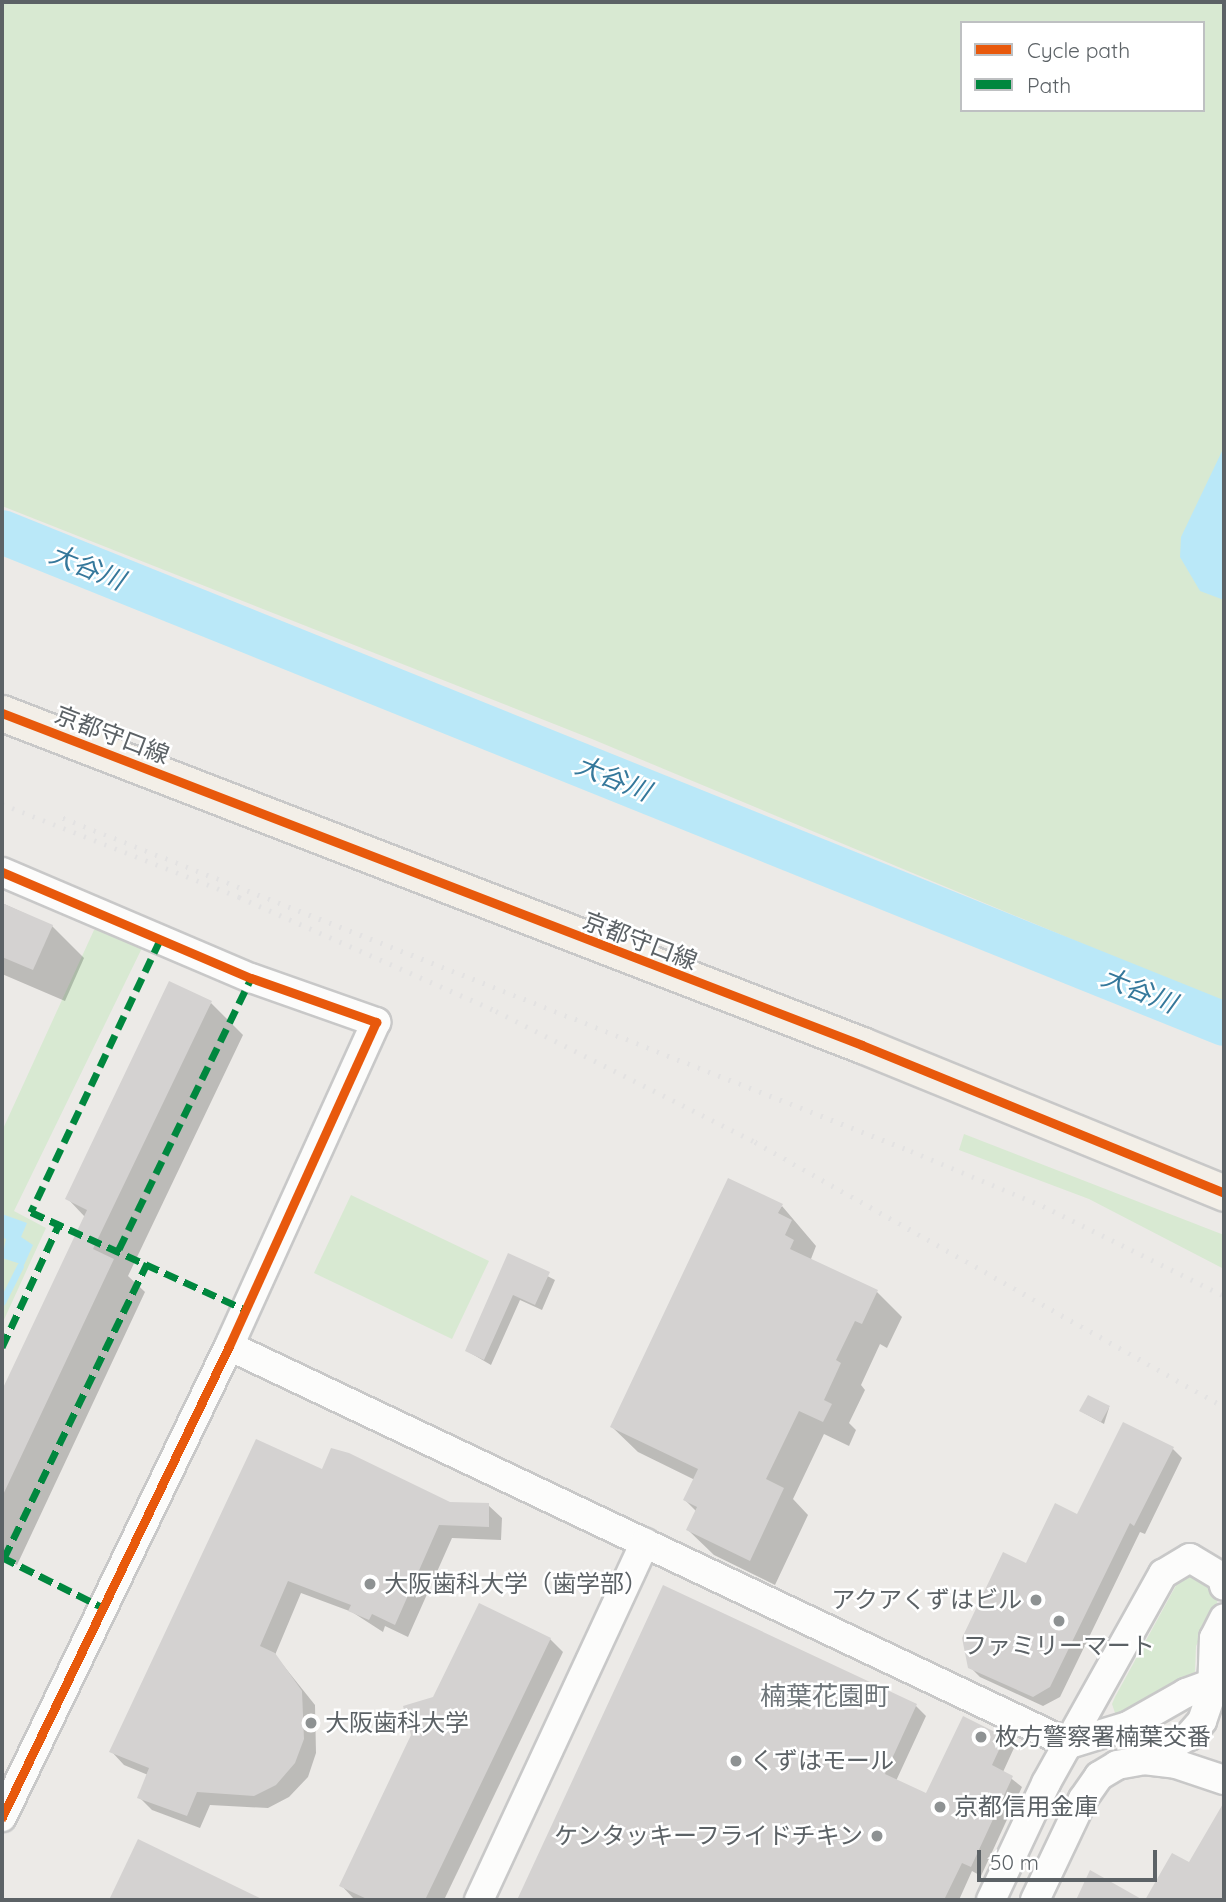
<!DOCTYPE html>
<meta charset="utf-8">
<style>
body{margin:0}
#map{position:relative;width:1226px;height:1902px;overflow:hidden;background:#eceae7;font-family:Quicksand,"Noto Sans JP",sans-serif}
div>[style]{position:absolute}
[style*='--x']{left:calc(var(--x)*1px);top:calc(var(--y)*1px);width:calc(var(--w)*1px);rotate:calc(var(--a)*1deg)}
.green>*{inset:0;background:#d8e9d2}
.water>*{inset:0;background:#bae8f8}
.shadow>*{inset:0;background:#0003}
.stream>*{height:7px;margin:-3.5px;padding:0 3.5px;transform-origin:3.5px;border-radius:3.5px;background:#bae8f8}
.river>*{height:44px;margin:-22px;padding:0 22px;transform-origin:22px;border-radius:22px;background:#bae8f8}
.building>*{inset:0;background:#d4d2d1}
.roads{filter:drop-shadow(2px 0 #c8c8c8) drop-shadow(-2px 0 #c8c8c8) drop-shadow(0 2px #c8c8c8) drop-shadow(0 -2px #c8c8c8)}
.minor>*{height:28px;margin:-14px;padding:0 14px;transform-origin:14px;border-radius:14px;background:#fcfcfb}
.major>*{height:35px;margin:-17.5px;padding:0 17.5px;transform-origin:17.5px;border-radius:17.5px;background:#f3efe8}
.rail>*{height:5px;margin-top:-2.5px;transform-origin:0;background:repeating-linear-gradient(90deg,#e3e2e2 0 2px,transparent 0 11px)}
.quiet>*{height:7px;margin-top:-3.5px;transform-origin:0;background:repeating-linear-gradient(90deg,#00873e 0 14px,transparent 0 21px)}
.cycleway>*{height:9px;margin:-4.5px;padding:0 4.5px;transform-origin:4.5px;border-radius:4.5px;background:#e8590c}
.dots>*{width:19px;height:19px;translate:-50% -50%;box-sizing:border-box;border:4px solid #fff;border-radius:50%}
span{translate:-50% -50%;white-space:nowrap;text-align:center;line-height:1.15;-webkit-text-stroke:5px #fff;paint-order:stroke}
.street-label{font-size:24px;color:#5c6266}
.poi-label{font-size:24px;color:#5c6266}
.left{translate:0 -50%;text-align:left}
.right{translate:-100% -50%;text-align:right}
.water-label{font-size:26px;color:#35789b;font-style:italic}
.neighbourhood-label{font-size:26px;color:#6d7478}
.frame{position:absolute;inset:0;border:4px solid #5c6266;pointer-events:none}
.legend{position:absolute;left:960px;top:21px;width:245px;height:91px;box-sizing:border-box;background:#fff;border:2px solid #bec0c2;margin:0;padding:9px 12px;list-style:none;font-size:21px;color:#5c6266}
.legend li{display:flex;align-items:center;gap:14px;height:35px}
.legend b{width:35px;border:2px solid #bec0c2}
.scale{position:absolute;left:977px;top:1850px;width:180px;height:32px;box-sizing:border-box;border:4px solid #5c6266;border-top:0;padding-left:9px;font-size:21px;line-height:24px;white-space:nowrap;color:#5c6266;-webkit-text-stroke:5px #fff;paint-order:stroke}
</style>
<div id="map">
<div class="green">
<div style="clip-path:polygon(evenodd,2px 2px,1224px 2px,1224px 1003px,592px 739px,2px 506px,2px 2px,962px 23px,1203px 23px,1203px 110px,962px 110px,962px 23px)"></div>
<div style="clip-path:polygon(102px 927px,142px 948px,14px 1211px,46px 1228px,2px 1324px,2px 1131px,94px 930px)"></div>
<div style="clip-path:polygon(964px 1134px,1224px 1235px,1224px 1269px,1089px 1199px,959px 1150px)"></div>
<div style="clip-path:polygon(351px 1195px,489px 1261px,452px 1339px,314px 1273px)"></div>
<div style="clip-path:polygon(1191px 1572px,1202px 1573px,1218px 1594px,1217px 1606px,1196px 1646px,1195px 1672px,1128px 1713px,1115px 1713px,1112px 1704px,1115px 1697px,1179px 1580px)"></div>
</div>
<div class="water">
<div style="clip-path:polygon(1224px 447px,1224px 600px,1200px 591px,1180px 557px,1181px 537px)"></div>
<div style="clip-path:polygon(2px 1214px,27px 1223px,21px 1237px,33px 1245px,24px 1265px,2px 1258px,6px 1239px,2px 1237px)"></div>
</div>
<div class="shadow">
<div style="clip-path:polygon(2px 903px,52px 926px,84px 958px,65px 1001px,2px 974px)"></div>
<div style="clip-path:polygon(211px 1003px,243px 1035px,128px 1276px,145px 1292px,17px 1565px,2px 1558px,2px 1395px,85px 1217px,67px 1198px)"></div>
<div style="clip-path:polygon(782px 1206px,816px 1246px,811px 1259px,814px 1262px,877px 1292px,902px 1317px,887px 1348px,880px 1344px,861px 1385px,865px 1390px,849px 1423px,856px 1430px,849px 1446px,824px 1434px,793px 1499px,808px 1515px,775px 1585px,714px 1555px,688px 1530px,697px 1512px,685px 1500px,695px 1480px,638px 1452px,612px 1427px)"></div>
<div style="clip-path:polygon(509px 1256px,555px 1280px,542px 1310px,520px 1300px,491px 1365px,467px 1351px)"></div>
<div style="clip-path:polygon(1109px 1408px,1104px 1424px,1084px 1413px)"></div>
<div style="clip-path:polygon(1172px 1448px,1182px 1458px,1145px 1534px,1140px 1532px,1060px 1697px,1043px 1706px,980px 1677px,970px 1667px,1027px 1565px,1078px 1516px)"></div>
<div style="clip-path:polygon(323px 1472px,449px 1503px,488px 1505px,502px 1518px,501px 1540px,452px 1538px,408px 1637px,385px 1626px,383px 1632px,352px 1612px,301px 1593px,275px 1655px,315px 1705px,316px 1753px,308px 1777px,289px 1797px,268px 1808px,210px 1805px,200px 1828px,152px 1810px,139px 1797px,148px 1775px,124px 1765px,111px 1751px)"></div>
<div style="clip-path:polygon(664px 1588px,916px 1706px,926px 1716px,896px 1781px,926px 1796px,1004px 1738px,1014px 1748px,1003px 1772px,1022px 1787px,981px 1876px,972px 1871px,959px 1900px,519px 1900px)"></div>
<div style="clip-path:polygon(550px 1639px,563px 1652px,444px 1900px,354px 1899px,341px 1885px,435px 1699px)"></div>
<div style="clip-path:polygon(1219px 1813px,1224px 1816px,1224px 1900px,1147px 1900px,1173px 1855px,1190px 1865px)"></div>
<div style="clip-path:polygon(139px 1842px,260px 1900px,111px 1900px)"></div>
</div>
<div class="stream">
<div style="--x:2;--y:1302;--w:40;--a:-63.4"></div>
</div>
<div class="river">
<div style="--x:2;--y:532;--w:1317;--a:21.93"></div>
</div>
<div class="building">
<div style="clip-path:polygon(2px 903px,53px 925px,33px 970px,2px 957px)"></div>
<div style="clip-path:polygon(169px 981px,212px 1001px,93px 1249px,114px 1259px,2px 1497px,2px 1390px,87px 1210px,65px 1199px)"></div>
<div style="clip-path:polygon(728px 1178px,783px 1204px,778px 1213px,792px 1220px,785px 1235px,794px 1240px,790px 1249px,878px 1290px,862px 1324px,855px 1321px,836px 1360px,841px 1363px,824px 1400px,832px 1404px,823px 1422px,799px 1411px,766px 1479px,784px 1488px,750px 1561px,686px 1530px,697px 1507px,683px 1500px,698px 1469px,610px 1427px)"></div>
<div style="clip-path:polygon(508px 1253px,550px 1272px,535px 1305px,513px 1295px,484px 1360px,465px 1351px)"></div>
<div style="clip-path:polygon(1088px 1395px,1110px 1406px,1101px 1422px,1079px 1411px)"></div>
<div style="clip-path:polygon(1123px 1422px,1174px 1447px,1134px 1526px,1130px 1523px,1050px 1687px,1033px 1697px,968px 1668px,962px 1638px,1003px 1552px,1026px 1563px,1055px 1503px,1077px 1514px)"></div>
<div style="clip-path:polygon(256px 1439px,322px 1469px,331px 1448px,349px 1453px,450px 1502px,489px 1503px,489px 1527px,439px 1525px,395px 1625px,372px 1614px,369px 1620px,348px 1611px,351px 1605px,288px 1581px,260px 1646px,275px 1653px,302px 1691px,304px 1739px,295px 1763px,276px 1785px,254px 1796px,197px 1792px,187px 1816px,137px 1798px,149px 1768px,109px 1752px)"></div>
<div style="clip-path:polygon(663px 1585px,917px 1704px,885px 1774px,926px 1793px,963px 1716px,1005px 1737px,992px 1765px,1013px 1776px,971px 1867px,962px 1863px,944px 1900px,517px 1900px)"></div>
<div style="clip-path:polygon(479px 1603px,551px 1638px,425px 1900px,369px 1900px,339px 1886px,411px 1735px,403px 1706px,433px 1697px)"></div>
<div style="clip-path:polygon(1224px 1802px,1224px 1900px,1145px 1900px,1172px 1853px,1189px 1862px)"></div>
<div style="clip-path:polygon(138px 1839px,264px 1900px,109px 1900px)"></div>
<div style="clip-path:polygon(1090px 1870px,1143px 1900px,1076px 1900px)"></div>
</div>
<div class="roads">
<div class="minor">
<div style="--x:2;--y:872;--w:271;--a:23.1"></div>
<div style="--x:251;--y:978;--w:133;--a:19.4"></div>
<div style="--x:376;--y:1022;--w:356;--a:114.4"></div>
<div style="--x:229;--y:1346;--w:523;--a:115.73"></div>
<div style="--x:229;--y:1346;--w:930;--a:25.35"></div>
<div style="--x:1069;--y:1744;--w:62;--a:-17"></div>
<div style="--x:1128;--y:1726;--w:67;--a:-29.6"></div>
<div style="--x:1186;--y:1693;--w:40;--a:-20.2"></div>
<div style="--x:1144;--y:1760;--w:51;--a:-28.1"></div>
<div style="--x:1189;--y:1736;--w:20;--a:-49"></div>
<div style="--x:1202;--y:1721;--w:31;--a:-71"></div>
<div style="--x:1212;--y:1692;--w:54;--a:-87.9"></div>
<div style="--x:1214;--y:1638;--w:22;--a:-63"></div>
<div style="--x:479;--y:1900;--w:394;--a:-65.1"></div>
<div style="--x:991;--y:1900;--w:129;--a:-64.8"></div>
<div style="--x:1046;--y:1783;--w:240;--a:-60.8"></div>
<div style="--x:1163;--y:1574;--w:31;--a:-31"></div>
<div style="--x:1190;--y:1558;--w:37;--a:31"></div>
<div style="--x:1222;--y:1577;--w:9;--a:77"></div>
<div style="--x:1035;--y:1900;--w:112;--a:-64.6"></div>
<div style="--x:1083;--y:1799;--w:28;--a:-55"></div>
<div style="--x:1099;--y:1776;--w:21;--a:-31"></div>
<div style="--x:1117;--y:1765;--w:27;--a:-10"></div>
<div style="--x:1144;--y:1760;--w:32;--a:7"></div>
<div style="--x:1176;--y:1764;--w:51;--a:18.4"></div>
</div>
<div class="major">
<div style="--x:2;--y:713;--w:922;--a:21.11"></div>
<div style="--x:862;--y:1045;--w:391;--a:22.2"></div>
</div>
</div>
<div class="rail">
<div style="--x:2;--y:804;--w:255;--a:21.4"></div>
<div style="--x:239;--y:897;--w:281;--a:23.9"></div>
<div style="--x:496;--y:1011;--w:290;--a:26.8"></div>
<div style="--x:755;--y:1142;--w:539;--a:29.47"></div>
<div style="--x:63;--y:818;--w:911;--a:21.44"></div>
<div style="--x:911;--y:1151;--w:143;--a:22.6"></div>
<div style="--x:1043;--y:1206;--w:202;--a:26.4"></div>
</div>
<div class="quiet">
<div style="--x:160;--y:940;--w:301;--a:115.4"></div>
<div style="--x:31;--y:1212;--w:236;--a:24.5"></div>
<div style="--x:119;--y:1249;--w:301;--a:-64"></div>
<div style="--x:2;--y:1347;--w:138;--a:-65.1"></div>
<div style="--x:2;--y:1557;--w:112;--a:26.6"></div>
<div style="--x:4;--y:1558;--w:328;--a:-64.1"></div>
</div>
<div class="cycleway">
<div style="--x:2;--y:713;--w:922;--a:21.11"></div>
<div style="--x:862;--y:1045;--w:391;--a:22.2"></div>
<div style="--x:2;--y:872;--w:271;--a:23.1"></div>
<div style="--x:251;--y:978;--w:133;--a:19.4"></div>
<div style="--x:376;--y:1022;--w:356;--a:114.4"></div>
<div style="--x:229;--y:1346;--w:523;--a:115.73"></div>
</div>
<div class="dots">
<div style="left:370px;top:1584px;background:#8e9293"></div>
<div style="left:1036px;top:1600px;background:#8e9293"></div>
<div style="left:1059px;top:1621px;background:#8e9293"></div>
<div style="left:311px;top:1723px;background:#8e9293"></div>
<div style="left:981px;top:1737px;background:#8e9293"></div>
<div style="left:736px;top:1761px;background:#8e9293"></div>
<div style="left:940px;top:1807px;background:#8e9293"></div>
<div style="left:877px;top:1836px;background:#8e9293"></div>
</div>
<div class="street-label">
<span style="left:112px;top:735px;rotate:21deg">京都守口線</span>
<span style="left:640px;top:941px;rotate:21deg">京都守口線</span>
</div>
<div class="poi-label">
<span class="left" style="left:384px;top:1584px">大阪歯科大学（歯学部）</span>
<span class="right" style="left:1022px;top:1600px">アクアくずはビル</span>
<span style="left:1059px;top:1646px">ファミリーマート</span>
<span class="left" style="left:325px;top:1723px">大阪歯科大学</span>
<span class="left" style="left:995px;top:1737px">枚方警察署楠葉交番</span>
<span class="left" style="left:750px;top:1761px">くずはモール</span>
<span class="left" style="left:954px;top:1807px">京都信用金庫</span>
<span class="right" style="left:863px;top:1836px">ケンタッキーフライドチキン</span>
</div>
<div class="water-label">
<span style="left:87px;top:567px;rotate:22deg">大谷川</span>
<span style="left:613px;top:778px;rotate:22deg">大谷川</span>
<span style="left:1139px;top:990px;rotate:22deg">大谷川</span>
</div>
<div class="neighbourhood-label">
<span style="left:825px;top:1696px">楠葉花園町</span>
</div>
<div class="frame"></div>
<ul class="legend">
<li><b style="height:9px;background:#e8590c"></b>Cycle path</li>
<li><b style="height:9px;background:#00873e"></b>Path</li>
</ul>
<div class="scale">50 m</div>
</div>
